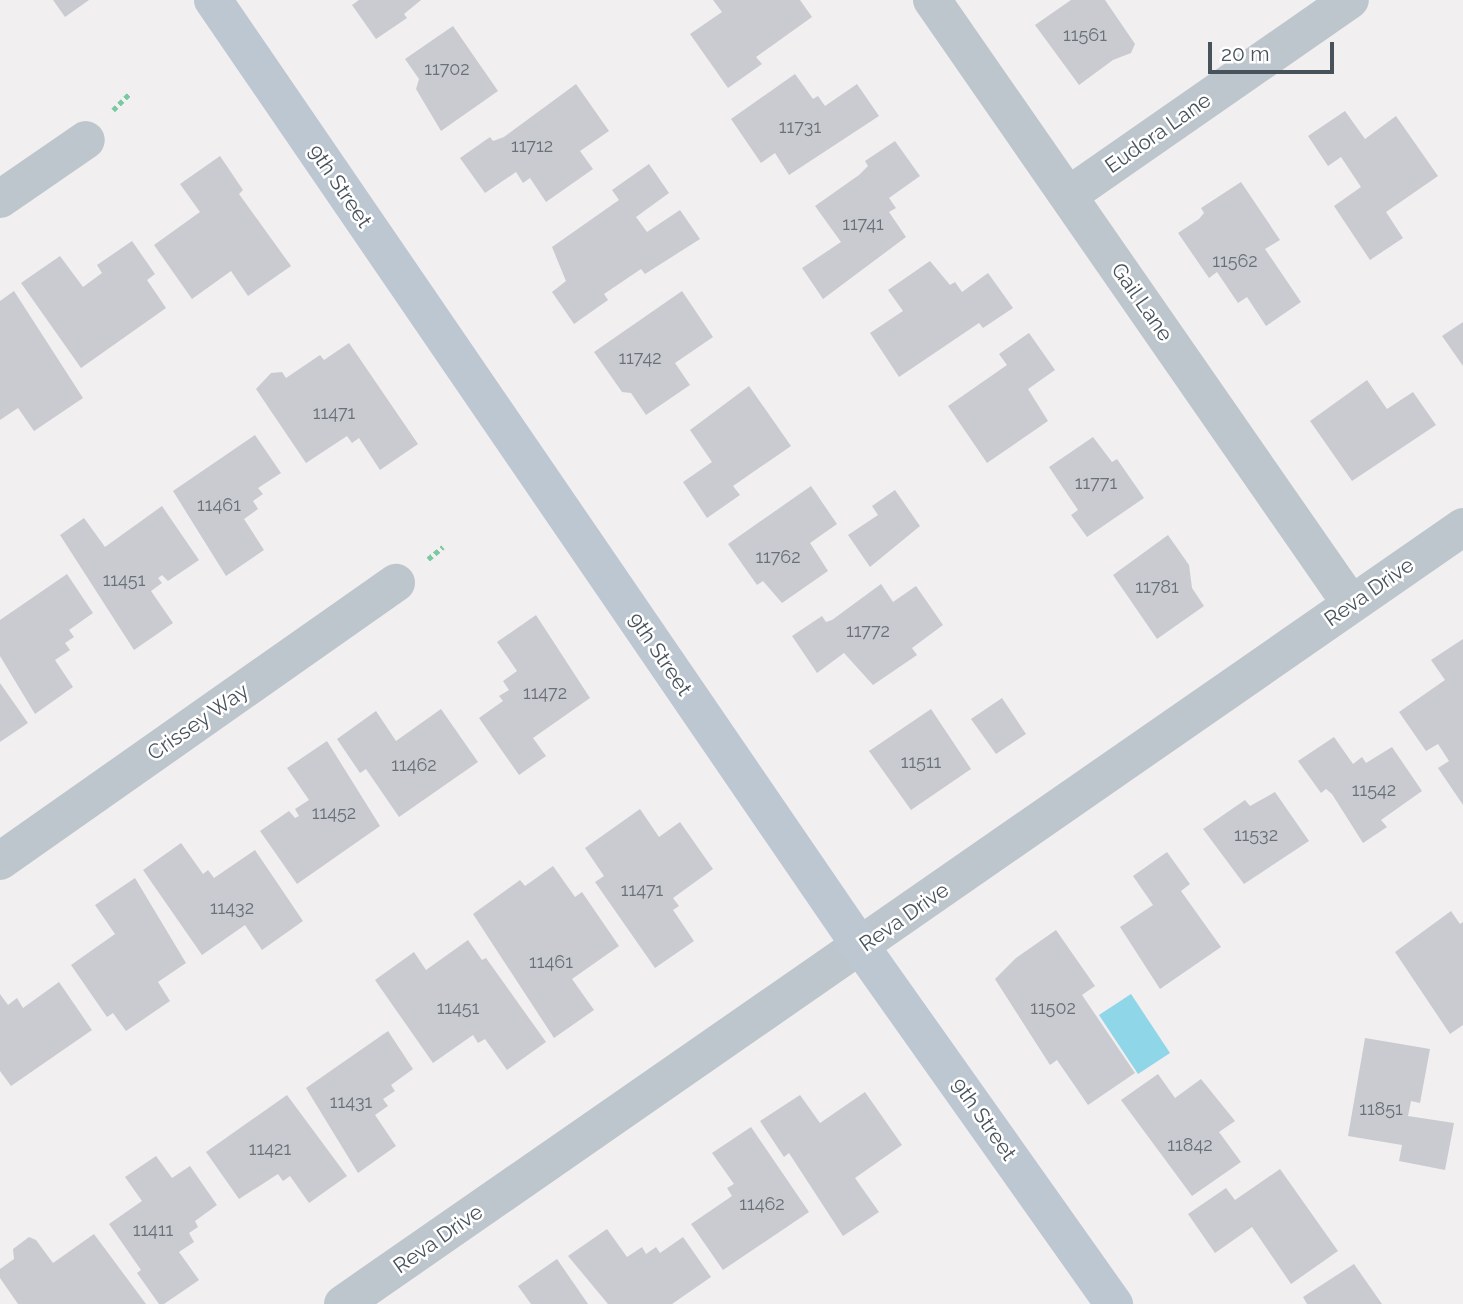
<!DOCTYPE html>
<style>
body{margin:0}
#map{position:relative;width:1463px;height:1304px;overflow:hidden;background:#f1efef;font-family:Raleway,sans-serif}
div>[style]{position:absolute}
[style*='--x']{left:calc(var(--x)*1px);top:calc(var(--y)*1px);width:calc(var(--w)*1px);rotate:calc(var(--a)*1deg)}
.water>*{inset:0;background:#8ed6e8}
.building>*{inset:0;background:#c9cbd1}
.path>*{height:4.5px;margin-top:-2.25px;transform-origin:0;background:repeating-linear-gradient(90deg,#79c9a1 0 5px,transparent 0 8.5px)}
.street>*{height:38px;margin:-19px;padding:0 19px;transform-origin:19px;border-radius:19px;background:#bec6cd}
.secondary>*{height:38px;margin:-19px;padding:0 19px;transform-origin:19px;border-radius:19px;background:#bdc7d2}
span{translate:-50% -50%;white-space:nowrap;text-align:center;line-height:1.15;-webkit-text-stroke:5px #fff;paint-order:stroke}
.number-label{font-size:18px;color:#687078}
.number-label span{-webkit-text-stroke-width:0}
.street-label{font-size:21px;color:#48525b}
.scale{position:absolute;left:1208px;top:42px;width:126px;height:32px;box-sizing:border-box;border:4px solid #48525b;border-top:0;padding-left:9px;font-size:21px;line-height:24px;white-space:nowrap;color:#48525b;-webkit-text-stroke:5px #fff;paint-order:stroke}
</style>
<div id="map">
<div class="water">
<div style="clip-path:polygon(1131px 994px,1170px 1053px,1138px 1074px,1099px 1015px)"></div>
</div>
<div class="building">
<div style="clip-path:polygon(53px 0,89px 0,65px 17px)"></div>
<div style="clip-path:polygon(359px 0,421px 0,404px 14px,407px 18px,376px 39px,352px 5px)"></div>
<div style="clip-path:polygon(713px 0,800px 0,812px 17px,756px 57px,762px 64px,728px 88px,690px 34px,722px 12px)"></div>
<div style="clip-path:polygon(1071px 0,1105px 0,1135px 44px,1131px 53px,1113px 60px,1079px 85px,1035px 25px)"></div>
<div style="clip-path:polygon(453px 26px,498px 91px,441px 131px,416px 89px,419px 79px,405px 59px)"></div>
<div style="clip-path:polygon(795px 74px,813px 99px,818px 96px,825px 106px,857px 84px,879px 116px,789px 175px,775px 153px,761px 163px,731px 119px)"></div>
<div style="clip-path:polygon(576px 84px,609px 131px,580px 151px,593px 169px,546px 202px,530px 178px,523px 183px,516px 172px,485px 193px,460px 158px,490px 137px,493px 141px,504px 137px)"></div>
<div style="clip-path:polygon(1345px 111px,1365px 139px,1396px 116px,1438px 176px,1386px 212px,1403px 238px,1370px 260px,1334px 206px,1361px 187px,1341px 157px,1328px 166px,1308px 136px)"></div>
<div style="clip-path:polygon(895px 141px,920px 176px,889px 198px,896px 208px,889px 212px,906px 237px,823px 299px,802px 268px,841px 242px,815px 206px,859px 175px,868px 166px,865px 161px)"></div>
<div style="clip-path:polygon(220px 156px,243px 190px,239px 194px,291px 266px,248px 296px,231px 271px,192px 299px,154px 245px,200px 212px,180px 184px)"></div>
<div style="clip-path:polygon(649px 164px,669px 193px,636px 217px,647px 232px,680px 210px,700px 239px,645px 274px,641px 269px,604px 294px,608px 300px,574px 324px,552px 292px,566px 281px,552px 247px,619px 200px,612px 190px)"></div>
<div style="clip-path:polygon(1241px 182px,1280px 240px,1265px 249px,1301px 302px,1266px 326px,1247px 297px,1238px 303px,1217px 272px,1209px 278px,1178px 233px,1199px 219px,1204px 213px,1201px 208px)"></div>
<div style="clip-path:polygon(132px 241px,155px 274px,147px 280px,166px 308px,81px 368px,21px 283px,60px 256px,83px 287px,102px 273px,97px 265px)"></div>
<div style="clip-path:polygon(930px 261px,950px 285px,955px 282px,962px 292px,988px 273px,1013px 308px,983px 328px,979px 323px,899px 377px,870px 333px,903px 311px,888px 290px)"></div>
<div style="clip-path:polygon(14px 291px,83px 398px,34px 431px,18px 408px,0 420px,0 301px)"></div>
<div style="clip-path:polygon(682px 291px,713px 337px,675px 363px,690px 385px,646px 415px,631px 393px,622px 392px,594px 352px)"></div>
<div style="clip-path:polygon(1463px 322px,1463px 366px,1442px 336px)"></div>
<div style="clip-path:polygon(1029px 333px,1055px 370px,1028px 389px,1048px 421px,987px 463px,948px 406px,1007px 365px,999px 354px)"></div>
<div style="clip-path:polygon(349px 343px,418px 444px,380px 470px,359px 438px,352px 443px,347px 436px,306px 463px,256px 389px,271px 373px,282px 372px,286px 378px,320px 355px,324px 360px)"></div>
<div style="clip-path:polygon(1367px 380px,1387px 409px,1413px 392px,1436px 425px,1352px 481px,1310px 421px)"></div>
<div style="clip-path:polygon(749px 386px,791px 446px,733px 486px,740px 495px,707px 518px,683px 482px,712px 462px,690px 430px)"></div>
<div style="clip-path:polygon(255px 435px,281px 473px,258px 488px,263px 494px,253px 501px,258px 509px,244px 519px,264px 550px,226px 576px,173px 491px)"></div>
<div style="clip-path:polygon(1093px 437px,1112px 462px,1117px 459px,1144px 498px,1087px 537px,1071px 515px,1078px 510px,1049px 467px)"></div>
<div style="clip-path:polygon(811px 486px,837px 524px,810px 543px,828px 571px,782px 603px,763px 581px,757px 585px,728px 544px)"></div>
<div style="clip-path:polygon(895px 490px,920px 526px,870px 567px,848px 535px,878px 515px,872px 506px)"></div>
<div style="clip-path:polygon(162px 506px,199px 560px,168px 581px,162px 575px,158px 578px,162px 583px,151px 591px,173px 623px,134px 650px,60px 535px,84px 518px,105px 547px)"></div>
<div style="clip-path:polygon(1168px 535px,1189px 565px,1192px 588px,1204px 606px,1157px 639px,1113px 575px)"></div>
<div style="clip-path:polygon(67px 574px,93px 613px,69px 630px,74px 637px,65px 643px,70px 650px,55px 660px,73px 687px,35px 714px,0 656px,0 620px)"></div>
<div style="clip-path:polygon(881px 584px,893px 602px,916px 586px,943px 625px,912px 648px,917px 655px,873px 685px,844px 653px,817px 673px,792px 636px,822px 616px,826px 622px,832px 620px)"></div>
<div style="clip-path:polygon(536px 615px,590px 698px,533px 738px,546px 756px,519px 775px,479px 718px,503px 701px,499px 696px,509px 690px,503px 681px,517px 671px,497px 642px)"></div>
<div style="clip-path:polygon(1463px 639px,1463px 805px,1438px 768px,1449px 761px,1438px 744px,1426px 751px,1399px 712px,1445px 680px,1431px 660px)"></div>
<div style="clip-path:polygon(0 683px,28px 723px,0 742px)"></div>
<div style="clip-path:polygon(1002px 698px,1026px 734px,996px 754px,971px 719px)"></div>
<div style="clip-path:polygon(441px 709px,478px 762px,399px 817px,366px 769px,360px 773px,337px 739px,376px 711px,396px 741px)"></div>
<div style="clip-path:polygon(931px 709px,971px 769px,911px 810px,869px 751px)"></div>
<div style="clip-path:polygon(1334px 737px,1353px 764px,1362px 757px,1366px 763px,1392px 747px,1422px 791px,1381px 820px,1387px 827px,1363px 843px,1332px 794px,1326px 789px,1321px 793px,1298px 761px)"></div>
<div style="clip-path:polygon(327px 741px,380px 826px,297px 884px,260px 831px,289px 811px,295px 818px,299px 816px,295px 809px,309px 800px,287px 768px)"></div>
<div style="clip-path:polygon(1275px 792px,1309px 841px,1244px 884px,1203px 829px,1245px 800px,1250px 806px)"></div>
<div style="clip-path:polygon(640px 809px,659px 837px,680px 822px,713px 869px,673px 898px,679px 906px,673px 910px,694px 941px,655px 968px,595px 882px,604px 876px,585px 848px)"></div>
<div style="clip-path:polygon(181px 843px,203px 874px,208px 870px,214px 878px,255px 850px,303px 921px,262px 950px,245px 925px,202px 955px,143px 870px)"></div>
<div style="clip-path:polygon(1167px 852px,1190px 884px,1181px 891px,1221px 947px,1160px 989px,1120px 927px,1153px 905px,1133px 876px)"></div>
<div style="clip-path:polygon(553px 866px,575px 897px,582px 892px,619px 946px,572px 979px,594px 1010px,554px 1038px,473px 914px,520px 880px,525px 886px)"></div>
<div style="clip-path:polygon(135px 878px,186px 963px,158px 982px,170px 1001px,126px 1031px,113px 1013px,107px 1017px,71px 965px,115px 934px,95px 905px)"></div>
<div style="clip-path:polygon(1451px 911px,1460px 924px,1463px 922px,1463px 1025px,1450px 1034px,1395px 952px)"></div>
<div style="clip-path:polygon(1056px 930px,1095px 986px,1082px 995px,1135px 1073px,1088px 1105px,1057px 1060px,1050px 1065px,995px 979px,1016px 958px)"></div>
<div style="clip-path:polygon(468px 940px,482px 960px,486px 958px,546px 1042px,507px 1070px,485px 1039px,478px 1043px,473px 1035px,433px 1063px,375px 980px,414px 952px,426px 970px)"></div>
<div style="clip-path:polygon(59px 982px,92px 1030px,11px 1086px,0 1071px,0 994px,8px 1005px,17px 998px,23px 1008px)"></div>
<div style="clip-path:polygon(388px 1031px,413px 1069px,391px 1085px,395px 1091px,383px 1099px,388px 1106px,375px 1115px,396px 1146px,358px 1173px,306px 1088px)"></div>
<div style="clip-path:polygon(1365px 1038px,1430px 1049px,1420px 1103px,1411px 1101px,1408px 1116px,1454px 1123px,1445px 1170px,1399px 1161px,1402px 1145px,1348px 1136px)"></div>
<div style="clip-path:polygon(1158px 1074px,1175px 1098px,1201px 1079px,1235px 1121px,1219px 1132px,1241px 1162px,1192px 1196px,1121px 1100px)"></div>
<div style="clip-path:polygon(865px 1092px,902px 1145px,855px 1178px,879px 1212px,843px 1236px,789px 1153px,784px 1157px,760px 1121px,800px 1095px,820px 1123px)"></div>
<div style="clip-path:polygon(287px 1095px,347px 1176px,309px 1203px,290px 1176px,283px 1181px,278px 1174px,239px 1199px,206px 1152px)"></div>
<div style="clip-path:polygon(751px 1127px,809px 1212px,723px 1270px,691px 1224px,732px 1196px,727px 1188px,734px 1184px,712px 1153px)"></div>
<div style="clip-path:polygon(156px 1156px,172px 1178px,190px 1166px,217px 1205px,195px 1221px,198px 1227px,189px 1233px,194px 1242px,179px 1252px,199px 1280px,164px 1304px,159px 1304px,137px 1273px,141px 1270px,109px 1224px,142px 1201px,125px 1177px)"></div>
<div style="clip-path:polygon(1280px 1169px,1338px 1251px,1291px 1284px,1252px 1227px,1215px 1253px,1188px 1214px,1226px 1188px,1235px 1200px)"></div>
<div style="clip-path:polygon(607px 1229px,627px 1257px,642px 1247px,646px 1254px,656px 1247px,660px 1253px,683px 1237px,711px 1277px,672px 1304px,608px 1304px,568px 1256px)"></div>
<div style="clip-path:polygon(94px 1234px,146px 1304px,18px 1304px,0 1278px,0 1269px,14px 1259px,13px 1249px,29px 1237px,36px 1240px,53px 1263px)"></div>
<div style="clip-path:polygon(557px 1259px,588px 1304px,531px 1304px,518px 1286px)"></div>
<div style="clip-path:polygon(1354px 1264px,1382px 1304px,1307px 1304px,1303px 1297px)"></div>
</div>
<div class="path">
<div style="--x:113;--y:110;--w:24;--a:-45"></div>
<div style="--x:428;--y:559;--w:19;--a:-39"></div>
</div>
<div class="street">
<div style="--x:932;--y:0;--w:735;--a:55.25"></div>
<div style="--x:1069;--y:195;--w:342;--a:-34.8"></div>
<div style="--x:0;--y:199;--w:104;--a:-34.5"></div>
<div style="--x:0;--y:861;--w:484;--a:-35.1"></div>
<div style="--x:343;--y:1304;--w:1363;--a:-34.75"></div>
</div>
<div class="secondary">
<div style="--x:213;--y:0;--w:1147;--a:55.62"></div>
<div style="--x:861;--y:947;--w:438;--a:54.7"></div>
</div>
<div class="number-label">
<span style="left:1085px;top:35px">11561</span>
<span style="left:447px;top:69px">11702</span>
<span style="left:800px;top:127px">11731</span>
<span style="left:532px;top:146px">11712</span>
<span style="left:863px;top:224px">11741</span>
<span style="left:1235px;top:261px">11562</span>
<span style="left:640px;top:358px">11742</span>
<span style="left:334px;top:413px">11471</span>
<span style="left:1096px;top:483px">11771</span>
<span style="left:219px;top:505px">11461</span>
<span style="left:778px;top:557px">11762</span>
<span style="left:124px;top:580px">11451</span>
<span style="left:1157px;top:587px">11781</span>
<span style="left:868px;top:631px">11772</span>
<span style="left:545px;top:693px">11472</span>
<span style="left:921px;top:762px">11511</span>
<span style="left:414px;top:765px">11462</span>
<span style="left:1374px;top:790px">11542</span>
<span style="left:334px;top:813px">11452</span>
<span style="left:1256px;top:835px">11532</span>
<span style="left:642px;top:890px">11471</span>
<span style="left:232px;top:908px">11432</span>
<span style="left:551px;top:962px">11461</span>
<span style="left:458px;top:1008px">11451</span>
<span style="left:1053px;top:1008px">11502</span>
<span style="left:351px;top:1102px">11431</span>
<span style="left:1381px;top:1109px">11851</span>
<span style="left:1190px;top:1145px">11842</span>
<span style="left:270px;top:1149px">11421</span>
<span style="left:762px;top:1204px">11462</span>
<span style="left:153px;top:1230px">11411</span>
</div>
<div class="street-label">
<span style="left:1158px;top:133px;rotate:-35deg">Eudora Lane</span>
<span style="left:340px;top:186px;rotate:56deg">9th Street</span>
<span style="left:1142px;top:302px;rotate:55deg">Gail Lane</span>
<span style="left:1369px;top:592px;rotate:-35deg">Reva Drive</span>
<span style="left:660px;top:654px;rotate:56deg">9th Street</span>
<span style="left:198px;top:722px;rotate:-35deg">Crissey Way</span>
<span style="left:904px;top:917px;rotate:-35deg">Reva Drive</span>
<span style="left:984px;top:1119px;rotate:55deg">9th Street</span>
<span style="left:438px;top:1239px;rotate:-35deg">Reva Drive</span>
</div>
<div class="scale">20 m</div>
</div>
